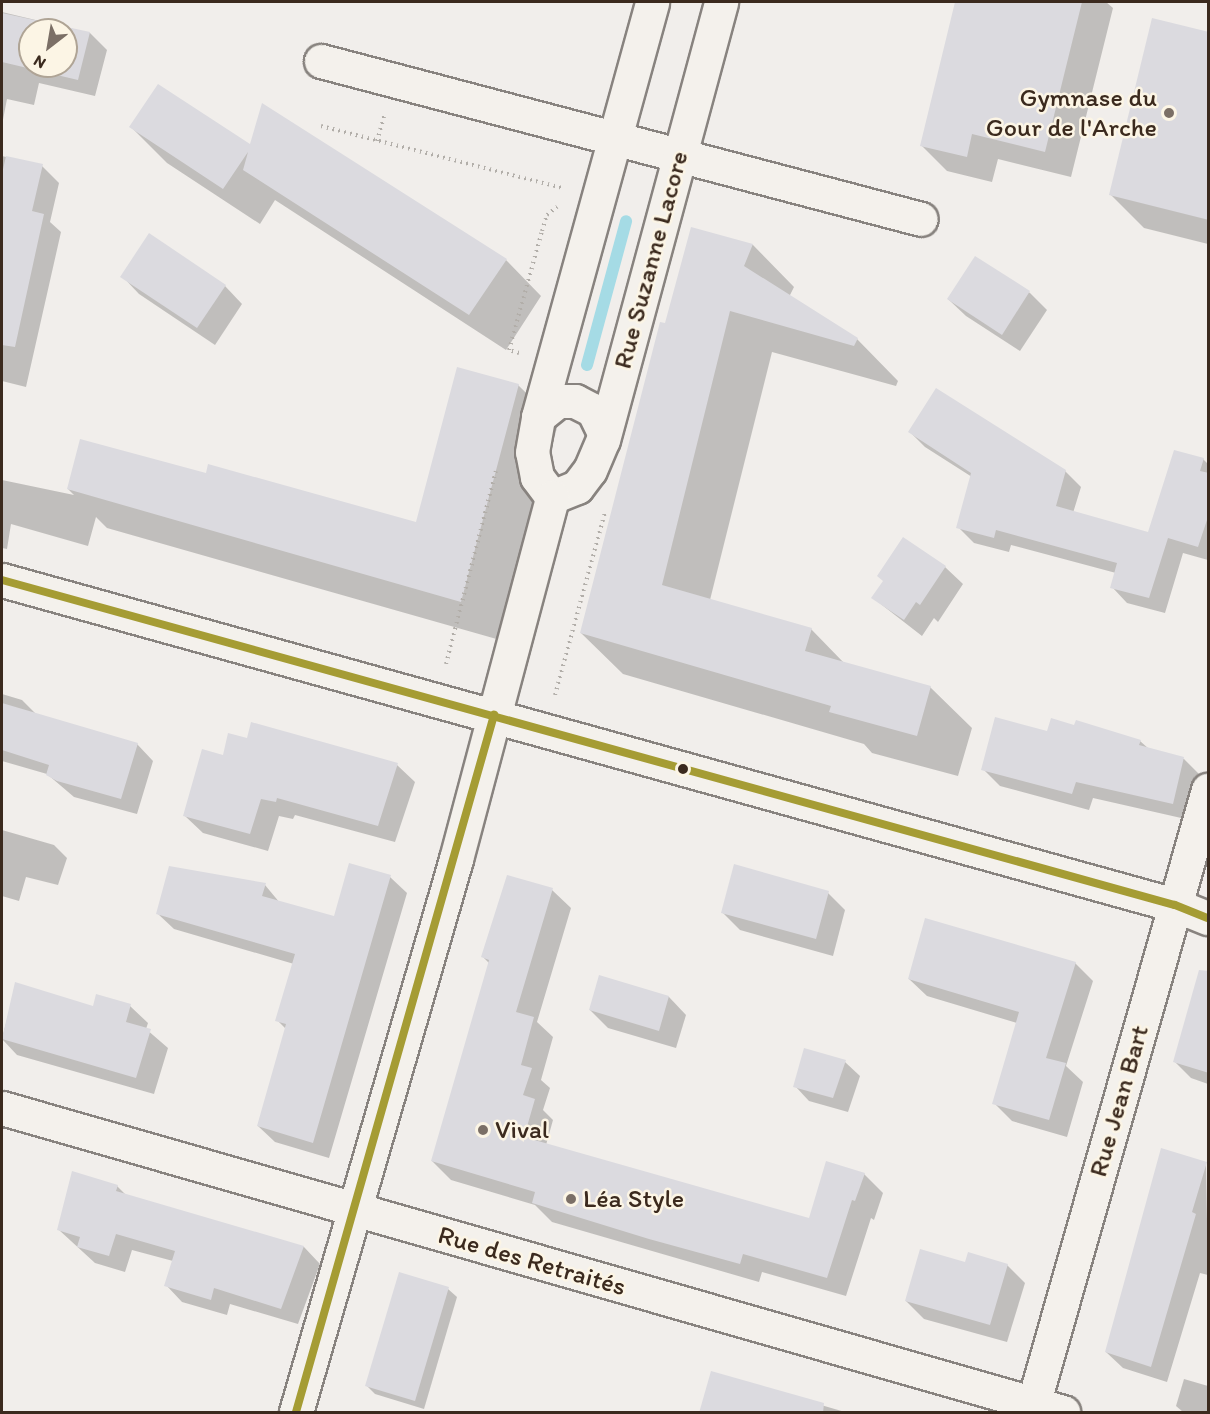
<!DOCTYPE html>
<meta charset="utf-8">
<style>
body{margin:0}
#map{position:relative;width:1210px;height:1414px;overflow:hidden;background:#f1eeeb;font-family:Itim,sans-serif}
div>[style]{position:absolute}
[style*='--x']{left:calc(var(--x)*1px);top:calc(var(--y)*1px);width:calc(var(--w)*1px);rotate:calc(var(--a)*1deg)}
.shadow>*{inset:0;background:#0003}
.stream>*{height:12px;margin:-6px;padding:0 6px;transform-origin:6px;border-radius:6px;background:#a5dbe5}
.building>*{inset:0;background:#dbdadf}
.path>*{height:4px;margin-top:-2px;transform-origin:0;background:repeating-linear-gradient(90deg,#b2aea9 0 1.5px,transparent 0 6px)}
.roads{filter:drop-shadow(2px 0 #88837f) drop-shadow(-2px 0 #88837f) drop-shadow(0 2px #88837f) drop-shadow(0 -2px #88837f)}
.street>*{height:33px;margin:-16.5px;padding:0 16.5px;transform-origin:16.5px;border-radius:16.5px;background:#f4f1ec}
.bus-1>*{height:8px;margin:-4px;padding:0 4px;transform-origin:4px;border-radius:4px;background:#a59c34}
.dots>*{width:16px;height:16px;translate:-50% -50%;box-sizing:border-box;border:3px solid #fcf5e5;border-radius:50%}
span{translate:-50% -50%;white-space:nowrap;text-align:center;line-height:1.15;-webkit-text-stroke:5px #fcf5e5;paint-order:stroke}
.poi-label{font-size:26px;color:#3b2a1e}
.right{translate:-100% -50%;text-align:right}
.left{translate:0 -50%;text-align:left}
.street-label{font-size:26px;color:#3b2a1e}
.frame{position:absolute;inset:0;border:3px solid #3b2a1e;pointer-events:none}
.north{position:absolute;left:18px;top:18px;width:60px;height:60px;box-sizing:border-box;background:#fcf5e5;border:2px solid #afa495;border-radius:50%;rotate:211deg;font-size:16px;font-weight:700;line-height:24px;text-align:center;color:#3b2a1e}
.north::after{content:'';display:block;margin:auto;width:21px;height:27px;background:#7b6f66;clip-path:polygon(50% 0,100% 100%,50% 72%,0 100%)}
</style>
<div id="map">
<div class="shadow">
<div style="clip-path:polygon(957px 2px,1106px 2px,1113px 8px,1071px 177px,998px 159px,992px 182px,947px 171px,921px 145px)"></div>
<div style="clip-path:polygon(evenodd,2px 12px,90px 33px,107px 50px,95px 96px,39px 83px,34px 105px,7px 99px,2px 125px,2px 12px,30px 30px,66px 30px,66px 66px,30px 66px,30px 30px)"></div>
<div style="clip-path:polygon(1208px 33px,1208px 244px,1144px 228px,1111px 195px)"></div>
<div style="clip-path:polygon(131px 127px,251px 146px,506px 260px,541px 296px,506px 350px,275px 200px,260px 224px,167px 163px)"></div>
<div style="clip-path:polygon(2px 156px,42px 166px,59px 183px,50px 222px,61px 232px,26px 387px,2px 381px)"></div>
<div style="clip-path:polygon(692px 229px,753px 245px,794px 287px,789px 297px,857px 339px,898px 381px,896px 386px,772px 352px,710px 600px,811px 629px,845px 664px,930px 687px,972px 728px,958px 776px,872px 753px,864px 744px,623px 674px,581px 633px)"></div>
<div style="clip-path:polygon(975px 258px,1030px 293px,1047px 310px,1020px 351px,966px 316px,948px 299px)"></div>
<div style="clip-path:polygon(122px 276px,225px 286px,242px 304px,215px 345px,139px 294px)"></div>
<div style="clip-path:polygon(518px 385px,558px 424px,500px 640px,107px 528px,96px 517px,88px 546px,11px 524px,7px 549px,2px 548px,2px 480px,74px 495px,68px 489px,417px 524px)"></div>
<div style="clip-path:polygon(910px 432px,1065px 471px,1081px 487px,1073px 513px,1149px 534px,1203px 459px,1208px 464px,1208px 560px,1183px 553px,1165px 613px,1127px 603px,1112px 587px,1116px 573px,1011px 545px,1009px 552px,974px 543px,958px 527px,972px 477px,925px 447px)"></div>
<div style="clip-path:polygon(945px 567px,963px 584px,938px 622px,934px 618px,922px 636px,873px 598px,884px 582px)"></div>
<div style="clip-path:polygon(2px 694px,22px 700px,37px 715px,137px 744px,153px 761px,137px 814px,74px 797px,47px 774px,2px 761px)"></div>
<div style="clip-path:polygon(1048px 732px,1140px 741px,1149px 749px,1184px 759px,1201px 776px,1190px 820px,1093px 798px,1089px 810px,1000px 786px,983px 769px)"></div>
<div style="clip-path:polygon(224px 757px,397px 765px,415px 782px,395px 842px,295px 815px,293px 819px,279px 816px,268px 851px,203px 833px,185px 816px)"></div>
<div style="clip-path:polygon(2px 830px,54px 845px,67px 858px,58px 885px,26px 877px,19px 901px,2px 896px)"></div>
<div style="clip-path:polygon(390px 877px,407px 893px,329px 1158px,275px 1142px,258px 1126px,286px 1029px,277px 1020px,294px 964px,174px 929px,157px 913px,265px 885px,280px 903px,335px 918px)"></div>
<div style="clip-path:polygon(552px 890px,571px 908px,537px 1022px,553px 1037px,541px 1080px,550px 1088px,543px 1110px,553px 1120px,546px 1145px,810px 1220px,864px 1174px,883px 1193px,874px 1220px,871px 1218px,846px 1296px,762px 1272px,759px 1282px,552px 1222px,535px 1205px,451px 1180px,432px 1161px,490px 964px,483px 957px)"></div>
<div style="clip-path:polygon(828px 893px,845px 910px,833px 956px,740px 930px,722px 912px)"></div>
<div style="clip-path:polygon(1075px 963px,1093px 981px,1066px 1066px,1083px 1082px,1067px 1137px,1012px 1121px,994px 1103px,1017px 1023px,927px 996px,909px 979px)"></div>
<div style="clip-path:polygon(600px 977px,669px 997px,686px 1015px,676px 1048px,608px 1028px,590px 1010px)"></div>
<div style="clip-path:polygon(16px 984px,94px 1008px,130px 1006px,148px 1023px,146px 1029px,168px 1048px,154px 1094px,17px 1055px,2px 1039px)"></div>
<div style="clip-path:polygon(1208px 1017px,1208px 1084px,1191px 1078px,1175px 1062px)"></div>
<div style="clip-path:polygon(845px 1062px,860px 1076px,848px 1112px,809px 1101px,795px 1086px)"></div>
<div style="clip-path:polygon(1206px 1163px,1208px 1275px,1200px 1273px,1167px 1382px,1123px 1368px,1106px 1352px)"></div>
<div style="clip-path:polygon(117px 1186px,126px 1195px,304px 1247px,320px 1264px,298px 1324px,230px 1304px,227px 1315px,182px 1302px,166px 1285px,173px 1261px,132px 1250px,125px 1272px,95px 1263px,59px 1230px)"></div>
<div style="clip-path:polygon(966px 1264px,1007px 1265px,1025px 1283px,1007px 1342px,924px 1319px,906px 1301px)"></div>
<div style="clip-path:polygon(448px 1289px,457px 1297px,424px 1409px,375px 1394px,367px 1386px)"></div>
<div style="clip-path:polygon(712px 1373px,845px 1412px,701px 1412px)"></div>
<div style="clip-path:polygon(1184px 1379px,1208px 1386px,1208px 1412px,1183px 1412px,1176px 1406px)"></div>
</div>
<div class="stream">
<div style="--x:587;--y:365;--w:149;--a:-74.8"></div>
</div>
<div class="building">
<div style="clip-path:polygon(955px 2px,1082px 2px,1045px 152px,972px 134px,967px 157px,920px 146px)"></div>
<div style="clip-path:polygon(evenodd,2px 13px,90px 32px,78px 80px,2px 62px,2px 13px,30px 30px,66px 30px,66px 66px,30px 66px,30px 30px)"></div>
<div style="clip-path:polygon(1152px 18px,1209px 32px,1209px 220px,1109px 195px)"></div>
<div style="clip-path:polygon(158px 84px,250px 144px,262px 103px,507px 259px,469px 315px,243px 170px,248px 152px,223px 189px,129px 127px)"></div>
<div style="clip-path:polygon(6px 156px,43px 164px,32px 211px,44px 214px,15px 347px,2px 345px,2px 174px)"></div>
<div style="clip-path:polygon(691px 227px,753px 244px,744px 266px,858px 338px,854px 346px,730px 311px,662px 585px,812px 628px,805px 651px,931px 686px,917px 736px,829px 712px,831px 706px,580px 633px,660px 322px,665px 323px)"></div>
<div style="clip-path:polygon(149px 233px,226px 285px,197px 328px,120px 277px)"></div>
<div style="clip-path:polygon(975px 256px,1030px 291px,1002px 335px,947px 299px)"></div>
<div style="clip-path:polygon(457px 367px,519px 384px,461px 602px,67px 489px,80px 439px,206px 473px,208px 464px,416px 522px)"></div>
<div style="clip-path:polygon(936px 388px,1066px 470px,1056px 506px,1148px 532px,1174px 450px,1204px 458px,1200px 471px,1209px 473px,1209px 514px,1198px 547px,1168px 538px,1149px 598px,1110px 588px,1117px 563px,996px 530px,994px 538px,956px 528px,971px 473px,908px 432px)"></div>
<div style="clip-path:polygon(903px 537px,946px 566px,920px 605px,916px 602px,904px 620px,871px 598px,883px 581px,877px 576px)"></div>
<div style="clip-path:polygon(2px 703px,138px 743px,121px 799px,57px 781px,46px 775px,49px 765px,2px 750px)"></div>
<div style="clip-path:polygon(995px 717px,1047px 731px,1051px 718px,1074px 725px,1076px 720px,1141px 740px,1139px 745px,1184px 757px,1173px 804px,1076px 782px,1072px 794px,981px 770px)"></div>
<div style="clip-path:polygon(251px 722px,398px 763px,378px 826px,277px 798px,276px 802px,261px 799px,250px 834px,183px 816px,202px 749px,223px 755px,228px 733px,247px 738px)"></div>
<div style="clip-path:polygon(349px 863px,391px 875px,313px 1143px,257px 1126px,286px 1024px,275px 1021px,295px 954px,156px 914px,169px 866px,266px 883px,262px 896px,334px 916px)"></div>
<div style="clip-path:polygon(734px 864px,829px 891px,816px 939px,721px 913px)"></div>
<div style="clip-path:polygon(507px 875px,553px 888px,516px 1012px,534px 1017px,521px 1065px,532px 1068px,523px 1095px,535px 1099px,524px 1137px,809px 1218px,826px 1161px,865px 1173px,855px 1201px,852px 1200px,827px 1278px,743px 1254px,740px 1264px,649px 1239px,532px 1203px,535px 1192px,431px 1161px,489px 960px,481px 957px)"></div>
<div style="clip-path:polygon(925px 918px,1076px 962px,1046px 1058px,1066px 1063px,1049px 1120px,992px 1104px,1019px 1012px,908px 979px)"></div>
<div style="clip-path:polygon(1199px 970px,1209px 971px,1209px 1073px,1173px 1062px)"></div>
<div style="clip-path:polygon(599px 975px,669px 996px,659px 1031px,589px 1010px)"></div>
<div style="clip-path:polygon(15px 982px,93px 1006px,96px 994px,131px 1004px,126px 1022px,151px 1029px,136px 1078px,2px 1039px)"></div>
<div style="clip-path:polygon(804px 1048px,846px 1060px,833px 1098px,793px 1087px)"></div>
<div style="clip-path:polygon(1161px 1148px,1207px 1162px,1192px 1212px,1196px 1214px,1151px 1367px,1105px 1352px)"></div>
<div style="clip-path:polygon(72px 1171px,118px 1185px,116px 1191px,304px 1246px,281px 1309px,214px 1288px,211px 1300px,164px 1286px,175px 1251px,116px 1234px,109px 1256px,77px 1247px,80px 1237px,57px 1230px)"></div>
<div style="clip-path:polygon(920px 1249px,965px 1262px,968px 1252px,1008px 1264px,990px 1325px,905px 1301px)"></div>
<div style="clip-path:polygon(399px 1272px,449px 1287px,415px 1401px,365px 1386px)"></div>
<div style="clip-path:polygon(711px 1371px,824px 1403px,823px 1413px,699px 1413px)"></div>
</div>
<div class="path">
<div style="--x:321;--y:126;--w:250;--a:14.4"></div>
<div style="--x:377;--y:141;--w:26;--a:-74"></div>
<div style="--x:519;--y:353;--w:10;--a:-163"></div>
<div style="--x:509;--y:350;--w:123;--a:-74.5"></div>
<div style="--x:542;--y:231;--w:17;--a:-73"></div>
<div style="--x:547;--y:215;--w:13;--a:-39"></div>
<div style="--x:446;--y:664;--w:199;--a:-75.5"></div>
<div style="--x:555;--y:695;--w:190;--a:-74.7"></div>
</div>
<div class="roads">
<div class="street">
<div style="--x:321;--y:61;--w:620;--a:14.75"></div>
<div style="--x:538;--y:417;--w:26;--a:-39"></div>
<div style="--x:558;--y:401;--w:17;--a:0"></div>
<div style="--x:575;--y:401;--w:20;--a:27"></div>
<div style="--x:593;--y:410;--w:25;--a:64"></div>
<div style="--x:552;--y:497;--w:27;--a:-22"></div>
<div style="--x:577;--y:487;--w:21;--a:-53"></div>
<div style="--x:590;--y:470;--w:33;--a:-67"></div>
<div style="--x:603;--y:440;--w:454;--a:-74.9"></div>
<div style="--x:552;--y:497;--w:25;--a:-127"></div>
<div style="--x:537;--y:477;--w:25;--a:-101"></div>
<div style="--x:532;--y:452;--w:36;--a:-80"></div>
<div style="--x:538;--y:417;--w:430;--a:-74.6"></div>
<div style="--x:2;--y:580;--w:1217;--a:15.49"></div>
<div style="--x:1175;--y:905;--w:35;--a:22"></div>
<div style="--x:2;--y:1108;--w:1104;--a:15.99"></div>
<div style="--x:296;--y:1412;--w:576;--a:-73.86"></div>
<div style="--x:456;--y:859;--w:375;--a:-75.1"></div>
<div style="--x:1031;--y:1412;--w:647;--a:-74.12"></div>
</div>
</div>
<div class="bus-1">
<div style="--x:2;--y:580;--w:1217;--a:15.49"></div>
<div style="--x:1175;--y:905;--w:35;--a:22"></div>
<div style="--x:296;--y:1412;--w:725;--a:-74.14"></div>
</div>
<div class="dots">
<div style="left:1169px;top:113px;background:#7b6f66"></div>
<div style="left:683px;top:769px;background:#3b2a1e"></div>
<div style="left:483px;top:1130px;background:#7b6f66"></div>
<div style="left:571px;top:1199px;background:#7b6f66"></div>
</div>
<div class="poi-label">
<span class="right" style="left:1157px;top:113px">Gymnase du<br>Gour de l'Arche</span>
<span class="left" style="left:495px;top:1130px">Vival</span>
<span class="left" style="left:583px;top:1199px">Léa Style</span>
</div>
<div class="street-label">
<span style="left:651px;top:260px;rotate:-75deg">Rue Suzanne Lacore</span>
<span style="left:1119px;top:1101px;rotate:-74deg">Rue Jean Bart</span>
<span style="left:532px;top:1261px;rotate:16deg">Rue des Retraités</span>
</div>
<div class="frame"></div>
<div class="north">N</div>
</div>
